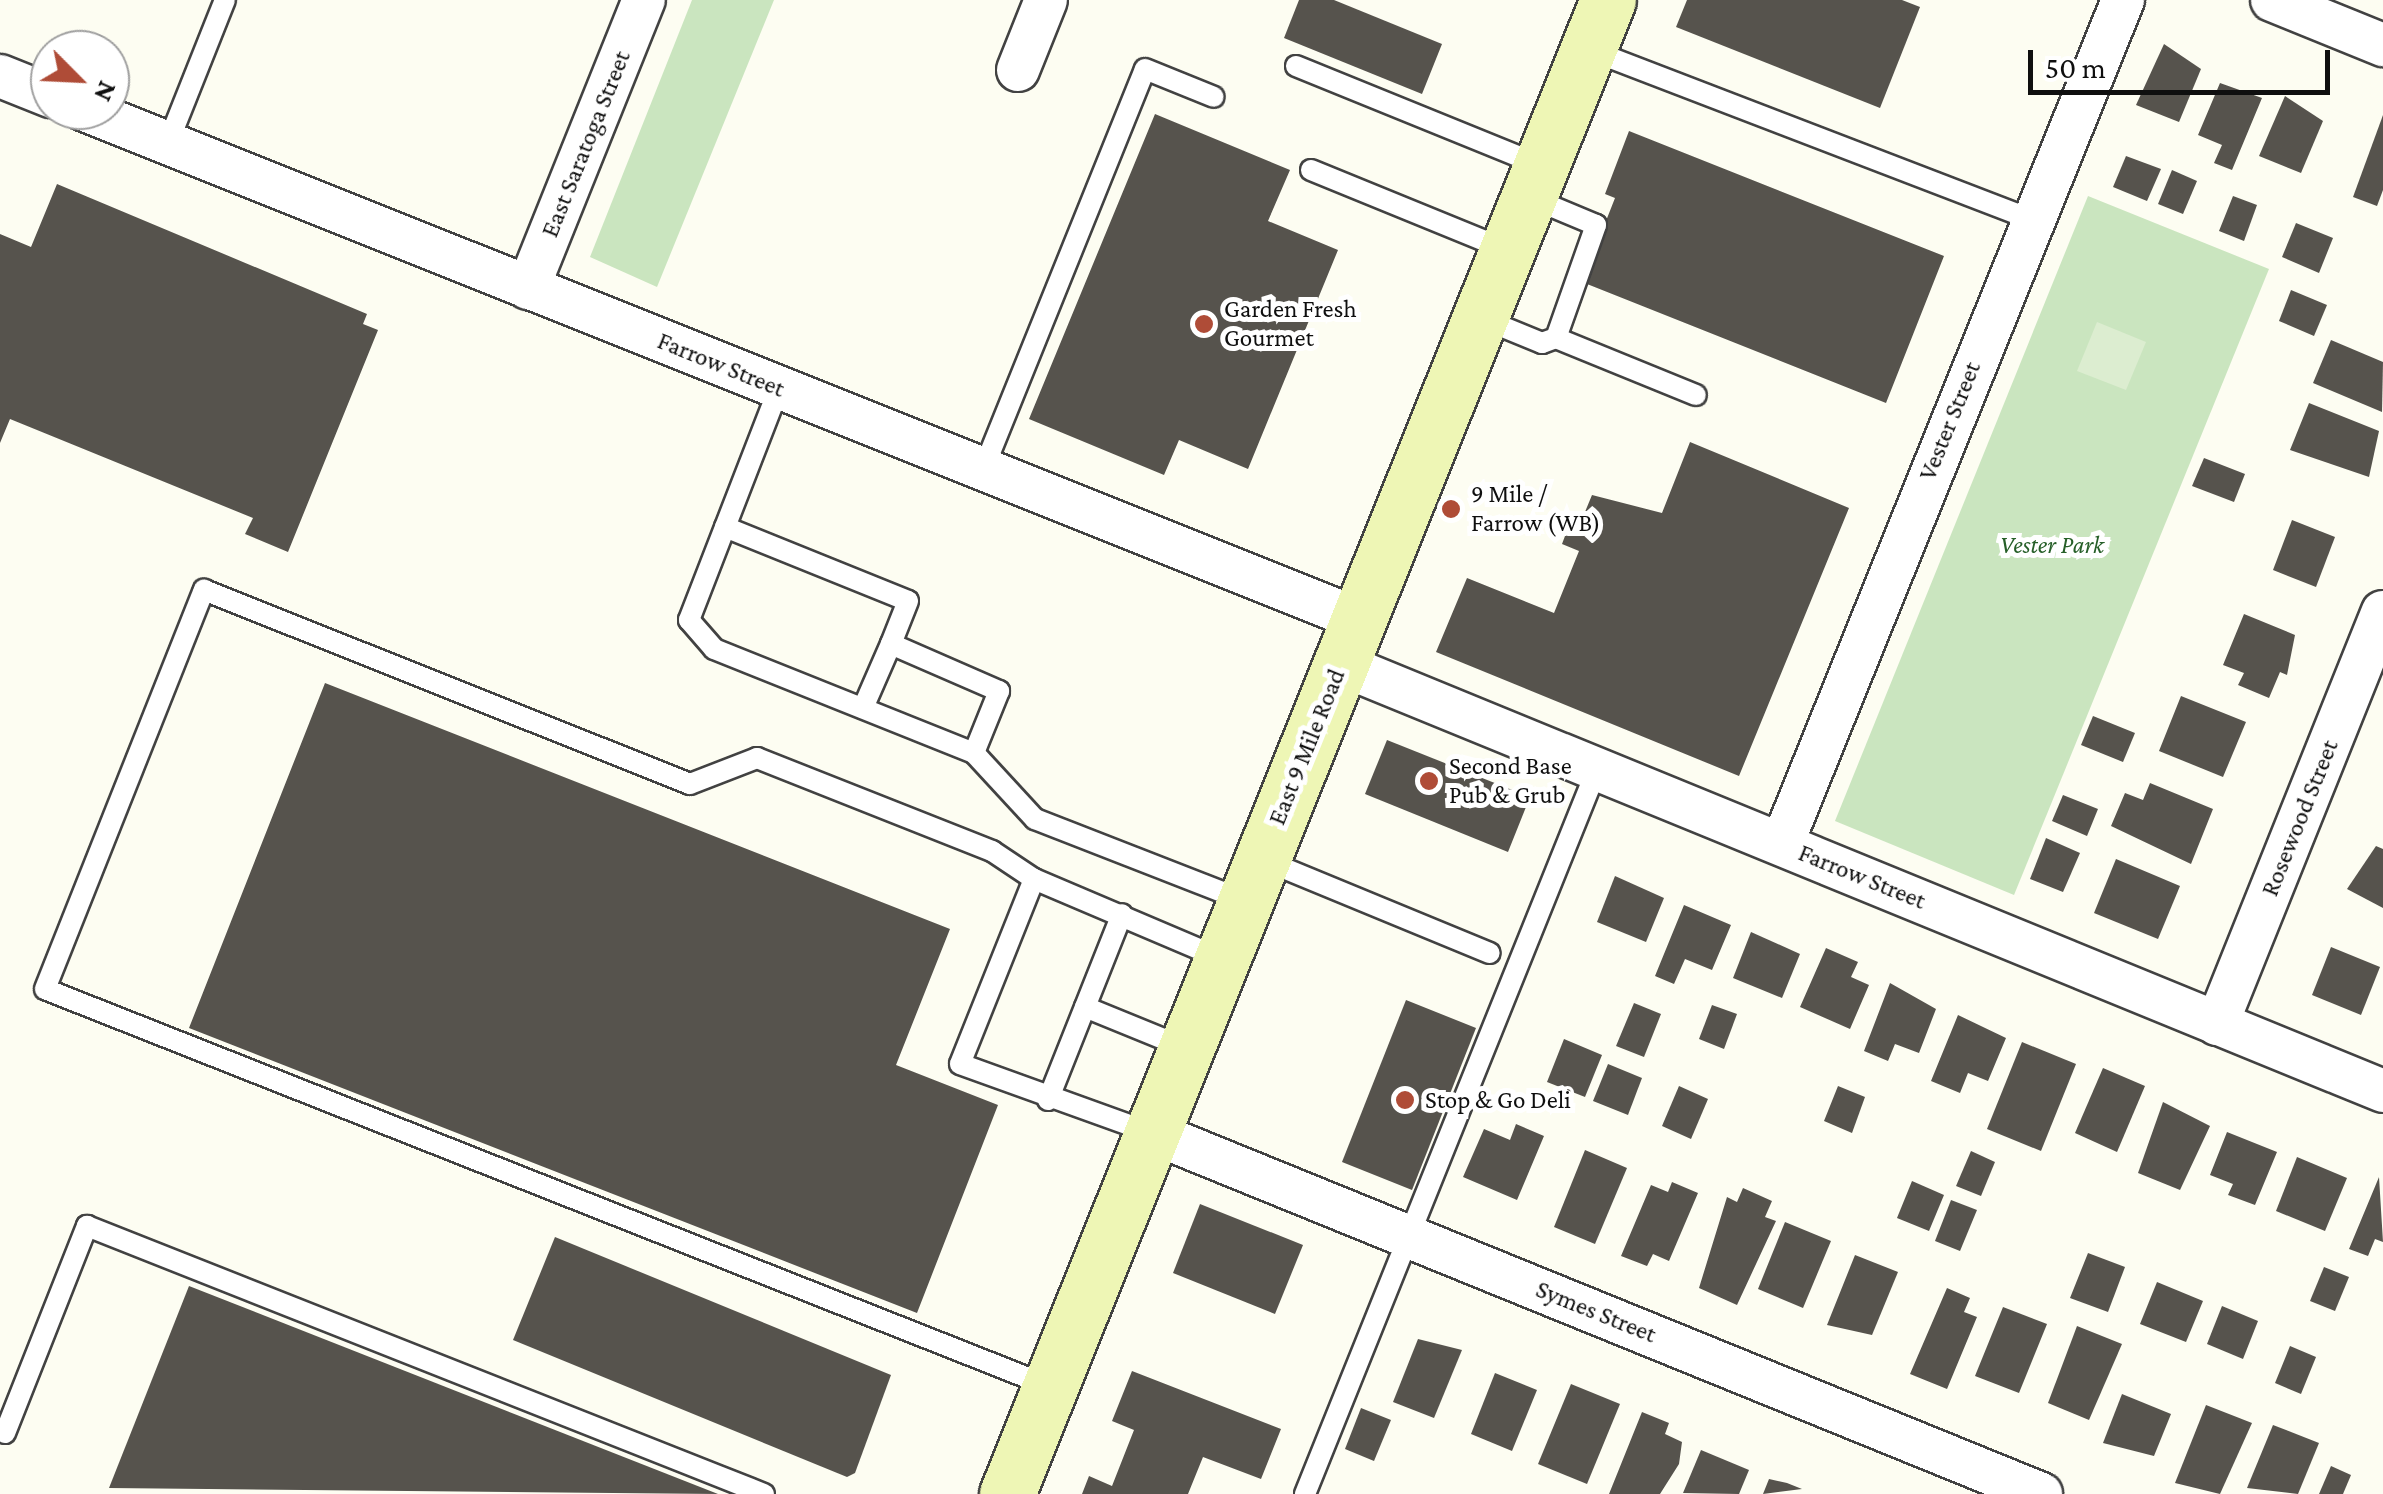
<!DOCTYPE html>
<style>
body{margin:0}
#map{position:relative;width:2383px;height:1494px;overflow:hidden;background:#fdfdf2;font-family:"Crimson Pro",serif}
div>[style]{position:absolute}
[style*='--x']{left:calc(var(--x)*1px);top:calc(var(--y)*1px);width:calc(var(--w)*1px);rotate:calc(var(--a)*1deg)}
.green>*{inset:0;background:#cae5bf}
.pitch>*{inset:0;background:#dcedd0}
.building>*{inset:0;background:#56534d}
.roads{filter:drop-shadow(2px 0 #424242) drop-shadow(-2px 0 #424242) drop-shadow(0 2px #424242) drop-shadow(0 -2px #424242)}
.lane>*{height:20px;margin:-10px;padding:0 10px;transform-origin:10px;border-radius:10px;background:#fff}
.street>*{height:42px;margin:-21px;padding:0 21px;transform-origin:21px;border-radius:21px;background:#fff}
.secondary>*{height:55px;margin:-27.5px;padding:0 27.5px;transform-origin:27.5px;border-radius:27.5px;background:#eef6b5}
.dots>*{width:28px;height:28px;translate:-50% -50%;box-sizing:border-box;border:5px solid #fff;border-radius:50%}
span{translate:-50% -50%;white-space:nowrap;text-align:center;line-height:1.15;-webkit-text-stroke:10px #fff;paint-order:stroke}
.street-label{font-size:25px;color:#0f0f0f}
.poi-label{font-size:25px;color:#0f0f0f}
.left{translate:0 -50%;text-align:left}
.park-label{font-size:25px;color:#265f28;font-style:italic}
.north{position:absolute;left:30px;top:30px;width:100px;height:100px;box-sizing:border-box;background:#fff;border:2px solid #9f9f9f;border-radius:50%;rotate:114deg;font-size:28px;font-weight:700;line-height:40px;text-align:center;color:#0f0f0f}
.north::after{content:'';display:block;margin:auto;width:35px;height:45px;background:#af4c37;clip-path:polygon(50% 0,100% 100%,50% 72%,0 100%)}
.scale{position:absolute;left:2028px;top:50px;width:302px;height:45px;box-sizing:border-box;border:5px solid #0f0f0f;border-top:0;padding-left:12px;font-size:30px;line-height:35px;white-space:nowrap;color:#0f0f0f;-webkit-text-stroke:8px #fff;paint-order:stroke}
</style>
<div id="map">
<div class="green">
<div style="clip-path:polygon(692px 0,774px 0,657px 287px,590px 257px)"></div>
<div style="clip-path:polygon(2088px 196px,2269px 269px,2014px 895px,1835px 821px)"></div>
</div>
<div class="pitch">
<div style="clip-path:polygon(2097px 322px,2146px 342px,2126px 390px,2077px 371px)"></div>
</div>
<div class="building">
<div style="clip-path:polygon(1299px 0,1334px 0,1442px 44px,1422px 94px,1284px 38px)"></div>
<div style="clip-path:polygon(1687px 0,1902px 0,1920px 7px,1880px 108px,1676px 27px)"></div>
<div style="clip-path:polygon(2164px 44px,2201px 69px,2179px 122px,2136px 105px)"></div>
<div style="clip-path:polygon(2220px 83px,2262px 98px,2232px 170px,2214px 163px,2222px 145px,2198px 135px)"></div>
<div style="clip-path:polygon(2285px 96px,2323px 121px,2301px 173px,2259px 156px)"></div>
<div style="clip-path:polygon(1155px 114px,1290px 170px,1268px 221px,1338px 250px,1248px 469px,1179px 440px,1164px 475px,1029px 419px)"></div>
<div style="clip-path:polygon(2383px 115px,2383px 190px,2377px 206px,2353px 197px)"></div>
<div style="clip-path:polygon(1629px 131px,1944px 256px,1886px 403px,1582px 282px,1615px 198px,1605px 194px)"></div>
<div style="clip-path:polygon(2126px 156px,2161px 169px,2147px 201px,2113px 187px)"></div>
<div style="clip-path:polygon(2172px 170px,2197px 181px,2183px 214px,2158px 204px)"></div>
<div style="clip-path:polygon(57px 184px,367px 314px,363px 324px,378px 330px,288px 552px,245px 534px,253px 518px,10px 419px,0 443px,0 234px,31px 247px)"></div>
<div style="clip-path:polygon(2233px 196px,2257px 205px,2244px 241px,2219px 231px)"></div>
<div style="clip-path:polygon(2296px 223px,2333px 238px,2319px 273px,2282px 257px)"></div>
<div style="clip-path:polygon(2291px 290px,2327px 305px,2314px 336px,2279px 321px)"></div>
<div style="clip-path:polygon(2331px 340px,2383px 362px,2382px 412px,2313px 383px)"></div>
<div style="clip-path:polygon(2309px 403px,2379px 431px,2369px 477px,2290px 450px)"></div>
<div style="clip-path:polygon(1690px 442px,1849px 508px,1739px 776px,1436px 652px,1467px 578px,1554px 613px,1579px 551px,1562px 544px,1571px 520px,1580px 524px,1592px 495px,1662px 513px)"></div>
<div style="clip-path:polygon(2204px 458px,2245px 474px,2234px 502px,2192px 486px)"></div>
<div style="clip-path:polygon(2292px 520px,2335px 537px,2316px 587px,2273px 570px)"></div>
<div style="clip-path:polygon(2244px 614px,2295px 635px,2287px 675px,2280px 672px,2269px 698px,2238px 685px,2244px 673px,2223px 665px)"></div>
<div style="clip-path:polygon(325px 683px,950px 929px,896px 1065px,998px 1105px,917px 1313px,189px 1028px)"></div>
<div style="clip-path:polygon(2181px 696px,2246px 722px,2223px 777px,2159px 751px)"></div>
<div style="clip-path:polygon(2093px 716px,2135px 733px,2123px 762px,2081px 745px)"></div>
<div style="clip-path:polygon(1387px 740px,1530px 797px,1508px 852px,1365px 794px)"></div>
<div style="clip-path:polygon(2150px 783px,2213px 809px,2191px 864px,2111px 826px,2125px 793px,2143px 800px)"></div>
<div style="clip-path:polygon(2063px 795px,2098px 809px,2087px 836px,2052px 821px)"></div>
<div style="clip-path:polygon(2046px 838px,2080px 853px,2063px 892px,2030px 879px)"></div>
<div style="clip-path:polygon(2376px 846px,2383px 849px,2383px 908px,2347px 889px)"></div>
<div style="clip-path:polygon(2116px 859px,2180px 886px,2158px 939px,2094px 913px)"></div>
<div style="clip-path:polygon(1615px 876px,1664px 898px,1646px 942px,1597px 922px)"></div>
<div style="clip-path:polygon(1684px 905px,1731px 925px,1712px 970px,1685px 959px,1674px 984px,1655px 976px)"></div>
<div style="clip-path:polygon(1751px 932px,1800px 954px,1782px 998px,1733px 978px)"></div>
<div style="clip-path:polygon(2331px 947px,2380px 967px,2361px 1015px,2312px 995px)"></div>
<div style="clip-path:polygon(1826px 948px,1858px 962px,1851px 977px,1869px 985px,1850px 1029px,1800px 1007px)"></div>
<div style="clip-path:polygon(1890px 983px,1936px 1009px,1919px 1053px,1895px 1044px,1888px 1061px,1864px 1051px)"></div>
<div style="clip-path:polygon(1406px 1000px,1476px 1028px,1412px 1190px,1342px 1162px)"></div>
<div style="clip-path:polygon(1634px 1003px,1661px 1014px,1644px 1057px,1616px 1046px)"></div>
<div style="clip-path:polygon(1712px 1005px,1737px 1014px,1724px 1049px,1699px 1039px)"></div>
<div style="clip-path:polygon(1958px 1015px,2006px 1038px,1988px 1081px,1968px 1073px,1960px 1093px,1931px 1081px)"></div>
<div style="clip-path:polygon(1564px 1039px,1602px 1055px,1585px 1097px,1547px 1082px)"></div>
<div style="clip-path:polygon(2022px 1042px,2076px 1064px,2041px 1151px,1987px 1129px)"></div>
<div style="clip-path:polygon(1608px 1064px,1642px 1078px,1628px 1115px,1593px 1101px)"></div>
<div style="clip-path:polygon(2103px 1068px,2145px 1086px,2117px 1152px,2075px 1133px)"></div>
<div style="clip-path:polygon(1679px 1086px,1708px 1099px,1691px 1139px,1662px 1126px)"></div>
<div style="clip-path:polygon(1838px 1086px,1865px 1097px,1852px 1133px,1824px 1121px)"></div>
<div style="clip-path:polygon(2163px 1102px,2210px 1126px,2180px 1190px,2138px 1173px)"></div>
<div style="clip-path:polygon(1516px 1124px,1544px 1136px,1517px 1200px,1463px 1177px,1484px 1129px,1510px 1140px)"></div>
<div style="clip-path:polygon(2227px 1132px,2277px 1152px,2255px 1205px,2228px 1195px,2233px 1184px,2210px 1175px)"></div>
<div style="clip-path:polygon(1585px 1150px,1627px 1168px,1595px 1244px,1554px 1227px)"></div>
<div style="clip-path:polygon(1971px 1151px,1995px 1162px,1981px 1196px,1956px 1186px)"></div>
<div style="clip-path:polygon(2297px 1157px,2347px 1178px,2325px 1231px,2276px 1211px)"></div>
<div style="clip-path:polygon(2379px 1177px,2383px 1242px,2375px 1239px,2368px 1256px,2349px 1249px)"></div>
<div style="clip-path:polygon(1912px 1181px,1944px 1195px,1929px 1231px,1897px 1218px)"></div>
<div style="clip-path:polygon(1672px 1182px,1698px 1193px,1669px 1261px,1653px 1254px,1647px 1266px,1621px 1256px,1651px 1185px,1668px 1192px)"></div>
<div style="clip-path:polygon(1743px 1188px,1772px 1201px,1765px 1217px,1776px 1221px,1737px 1305px,1699px 1288px,1727px 1197px,1737px 1202px)"></div>
<div style="clip-path:polygon(1951px 1200px,1977px 1210px,1960px 1251px,1935px 1241px)"></div>
<div style="clip-path:polygon(1200px 1204px,1303px 1245px,1275px 1314px,1173px 1273px)"></div>
<div style="clip-path:polygon(1785px 1222px,1831px 1241px,1803px 1308px,1758px 1289px)"></div>
<div style="clip-path:polygon(555px 1237px,891px 1375px,855px 1473px,847px 1477px,513px 1340px)"></div>
<div style="clip-path:polygon(2088px 1253px,2125px 1267px,2108px 1312px,2070px 1298px)"></div>
<div style="clip-path:polygon(1855px 1255px,1898px 1272px,1872px 1335px,1827px 1325px)"></div>
<div style="clip-path:polygon(2324px 1267px,2349px 1277px,2335px 1311px,2310px 1301px)"></div>
<div style="clip-path:polygon(2157px 1282px,2203px 1301px,2186px 1342px,2140px 1324px)"></div>
<div style="clip-path:polygon(189px 1286px,718px 1494px,109px 1488px)"></div>
<div style="clip-path:polygon(1947px 1288px,1970px 1298px,1964px 1312px,1977px 1317px,1947px 1389px,1910px 1374px)"></div>
<div style="clip-path:polygon(2222px 1306px,2258px 1321px,2243px 1359px,2207px 1344px)"></div>
<div style="clip-path:polygon(2003px 1307px,2047px 1324px,2019px 1393px,1975px 1376px)"></div>
<div style="clip-path:polygon(2077px 1326px,2122px 1344px,2089px 1420px,2048px 1403px)"></div>
<div style="clip-path:polygon(1418px 1339px,1462px 1350px,1434px 1418px,1393px 1402px)"></div>
<div style="clip-path:polygon(2290px 1346px,2316px 1357px,2301px 1394px,2275px 1383px)"></div>
<div style="clip-path:polygon(1132px 1371px,1281px 1429px,1261px 1479px,1203px 1457px,1188px 1494px,1082px 1494px,1089px 1476px,1112px 1486px,1134px 1430px,1112px 1421px)"></div>
<div style="clip-path:polygon(1495px 1373px,1537px 1390px,1512px 1451px,1471px 1434px)"></div>
<div style="clip-path:polygon(1571px 1384px,1620px 1404px,1587px 1484px,1538px 1464px)"></div>
<div style="clip-path:polygon(2122px 1394px,2171px 1414px,2154px 1456px,2103px 1443px)"></div>
<div style="clip-path:polygon(2206px 1405px,2252px 1423px,2220px 1494px,2175px 1483px)"></div>
<div style="clip-path:polygon(1361px 1408px,1391px 1420px,1374px 1461px,1345px 1449px)"></div>
<div style="clip-path:polygon(1642px 1412px,1669px 1423px,1665px 1434px,1682px 1442px,1679px 1464px,1660px 1494px,1609px 1494px)"></div>
<div style="clip-path:polygon(2273px 1425px,2319px 1443px,2298px 1494px,2247px 1488px)"></div>
<div style="clip-path:polygon(1701px 1450px,1749px 1470px,1739px 1494px,1683px 1493px)"></div>
<div style="clip-path:polygon(2331px 1466px,2351px 1475px,2343px 1494px,2319px 1494px)"></div>
<div style="clip-path:polygon(1769px 1479px,1787px 1483px,1802px 1489px,1763px 1494px)"></div>
</div>
<div class="roads">
<div class="lane">
<div style="--x:1590;--y:50;--w:472;--a:21"></div>
<div style="--x:1296;--y:66;--w:263;--a:22.1"></div>
<div style="--x:168;--y:143;--w:154;--a:-68.3"></div>
<div style="--x:1311;--y:170;--w:209;--a:22.2"></div>
<div style="--x:1481;--y:318;--w:66;--a:22.3"></div>
<div style="--x:1542;--y:343;--w:15;--a:-20"></div>
<div style="--x:1556;--y:338;--w:120;--a:-70.5"></div>
<div style="--x:1596;--y:225;--w:70;--a:-157.4"></div>
<div style="--x:1556;--y:338;--w:151;--a:22.2"></div>
<div style="--x:779;--y:388;--w:249;--a:111.2"></div>
<div style="--x:689;--y:620;--w:38;--a:49"></div>
<div style="--x:714;--y:649;--w:280;--a:21.8"></div>
<div style="--x:974;--y:753;--w:90;--a:47.3"></div>
<div style="--x:1035;--y:819;--w:225;--a:21.3"></div>
<div style="--x:983;--y:470;--w:432;--a:-68"></div>
<div style="--x:1145;--y:69;--w:74;--a:22.1"></div>
<div style="--x:725;--y:527;--w:197;--a:22"></div>
<div style="--x:908;--y:601;--w:46;--a:111.6"></div>
<div style="--x:891;--y:644;--w:118;--a:23.5"></div>
<div style="--x:999;--y:691;--w:67;--a:112"></div>
<div style="--x:863;--y:708;--w:70;--a:-66.4"></div>
<div style="--x:1264;--y:860;--w:244;--a:22.4"></div>
<div style="--x:1034;--y:879;--w:199;--a:111.8"></div>
<div style="--x:960;--y:1064;--w:201;--a:19.8"></div>
<div style="--x:1085;--y:1007;--w:106;--a:22.2"></div>
<div style="--x:1048;--y:1100;--w:200;--a:-68.3"></div>
<div style="--x:1046;--y:1385;--w:1076;--a:-158.42"></div>
<div style="--x:45;--y:989;--w:430;--a:-68.3"></div>
<div style="--x:204;--y:590;--w:523;--a:21.76"></div>
<div style="--x:690;--y:784;--w:72;--a:-21.2"></div>
<div style="--x:757;--y:758;--w:253;--a:21.6"></div>
<div style="--x:992;--y:851;--w:50;--a:33.7"></div>
<div style="--x:1034;--y:879;--w:202;--a:23"></div>
<div style="--x:5;--y:1433;--w:223;--a:-68.4"></div>
<div style="--x:87;--y:1226;--w:728;--a:21.6"></div>
<div style="--x:1305;--y:1494;--w:782;--a:-68.06"></div>
</div>
<div class="street">
<div style="--x:2272;--y:0;--w:120;--a:22.1"></div>
<div style="--x:1018;--y:70;--w:75;--a:-68.2"></div>
<div style="--x:0;--y:76;--w:54;--a:21.8"></div>
<div style="--x:85;--y:110;--w:1371;--a:21.79"></div>
<div style="--x:528;--y:288;--w:310;--a:-68.1"></div>
<div style="--x:1340;--y:664;--w:1127;--a:22.26"></div>
<div style="--x:1782;--y:844;--w:910;--a:-68"></div>
<div style="--x:2217;--y:1024;--w:444;--a:-68.1"></div>
<div style="--x:1151;--y:1132;--w:961;--a:22.13"></div>
</div>
<div class="secondary">
<div style="--x:1007;--y:1494;--w:1610;--a:-68.09"></div>
</div>
</div>
<div class="dots">
<div style="left:1204px;top:324px;background:#af4c37"></div>
<div style="left:1451px;top:509px;background:#af4c37"></div>
<div style="left:1429px;top:781px;background:#af4c37"></div>
<div style="left:1405px;top:1100px;background:#af4c37"></div>
</div>
<div class="street-label">
<span style="left:586px;top:144px;rotate:-68deg">East Saratoga Street</span>
<span style="left:721px;top:365px;rotate:22deg">Farrow Street</span>
<span style="left:1950px;top:421px;rotate:-68deg">Vester Street</span>
<span style="left:1307px;top:747px;rotate:-68deg">East 9 Mile Road</span>
<span style="left:2300px;top:818px;rotate:-68deg">Rosewood Street</span>
<span style="left:1862px;top:877px;rotate:22deg">Farrow Street</span>
<span style="left:1596px;top:1312px;rotate:22deg">Symes Street</span>
</div>
<div class="poi-label">
<span class="left" style="left:1224px;top:324px">Garden Fresh<br>Gourmet</span>
<span class="left" style="left:1471px;top:509px">9 Mile /<br>Farrow (WB)</span>
<span class="left" style="left:1449px;top:781px">Second Base<br>Pub &amp; Grub</span>
<span class="left" style="left:1425px;top:1100px">Stop &amp; Go Deli</span>
</div>
<div class="park-label">
<span style="left:2052px;top:545px">Vester Park</span>
</div>
<div class="north">N</div>
<div class="scale">50 m</div>
</div>
